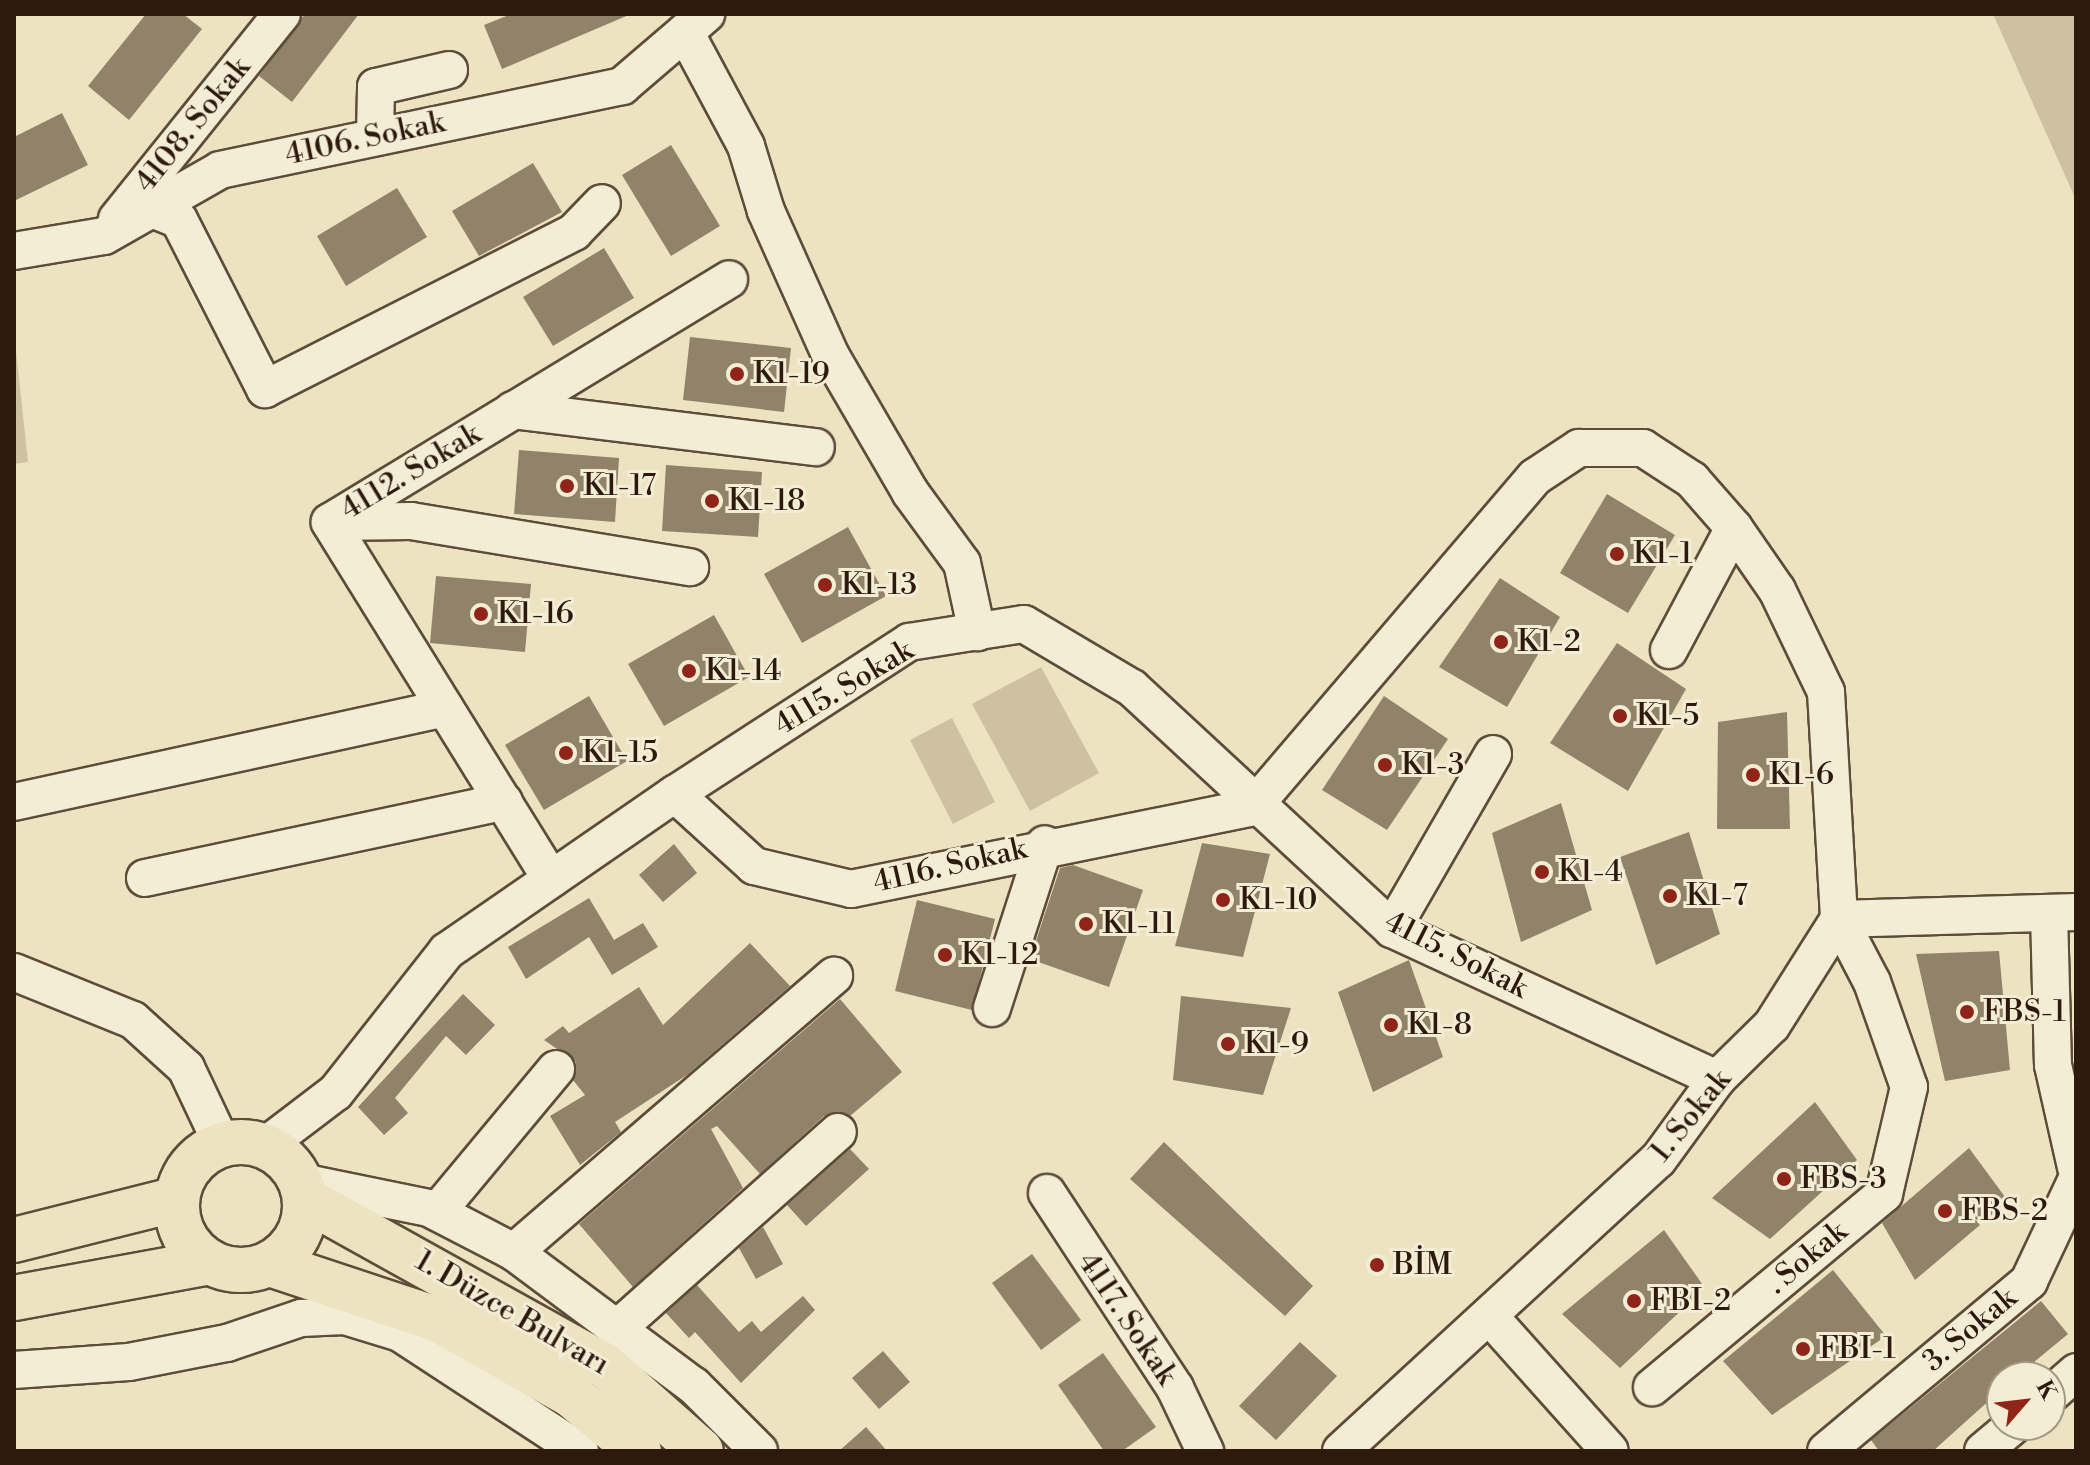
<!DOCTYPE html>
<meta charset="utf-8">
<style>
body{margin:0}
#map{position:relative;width:2090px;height:1465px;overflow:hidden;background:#eee3c0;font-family:"Libre Bodoni",serif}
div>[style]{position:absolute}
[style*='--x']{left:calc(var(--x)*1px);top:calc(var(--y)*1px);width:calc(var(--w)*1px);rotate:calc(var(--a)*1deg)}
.green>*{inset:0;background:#cdc1a2}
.building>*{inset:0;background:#91836a}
.roads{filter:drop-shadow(2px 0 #5d4c3a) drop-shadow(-2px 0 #5d4c3a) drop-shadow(0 2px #5d4c3a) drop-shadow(0 -2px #5d4c3a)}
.minor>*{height:36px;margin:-18px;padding:0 18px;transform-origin:18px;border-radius:18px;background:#f4edd6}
.major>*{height:44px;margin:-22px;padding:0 22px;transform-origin:22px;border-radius:22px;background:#eee3c0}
.major>.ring{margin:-22px;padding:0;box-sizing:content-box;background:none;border:44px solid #eee3c0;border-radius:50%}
.dots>*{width:22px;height:22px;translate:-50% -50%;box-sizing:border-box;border:4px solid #f4edd6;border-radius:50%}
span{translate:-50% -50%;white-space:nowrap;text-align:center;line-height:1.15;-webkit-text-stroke:6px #f4edd6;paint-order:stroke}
.street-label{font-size:30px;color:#2d1a0d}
.poi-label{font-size:30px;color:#2d1a0d}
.left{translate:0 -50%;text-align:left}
.frame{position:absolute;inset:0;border:16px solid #2d1a0d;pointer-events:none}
.north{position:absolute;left:1986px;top:1361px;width:80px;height:80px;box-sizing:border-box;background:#f4edd6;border:2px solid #a49986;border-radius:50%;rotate:62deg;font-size:22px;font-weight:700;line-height:32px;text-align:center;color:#2d1a0d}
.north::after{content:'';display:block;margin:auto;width:28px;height:36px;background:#8f2418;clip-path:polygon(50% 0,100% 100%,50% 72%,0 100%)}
</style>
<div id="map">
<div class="green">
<div style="clip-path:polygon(1993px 14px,2076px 14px,2076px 200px)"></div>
<div style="clip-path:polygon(14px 332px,28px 462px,14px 464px)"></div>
<div style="clip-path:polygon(1041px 667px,1099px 773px,1030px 811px,972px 704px)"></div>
<div style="clip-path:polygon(952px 718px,995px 802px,953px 824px,910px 740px)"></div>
</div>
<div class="building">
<div style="clip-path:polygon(146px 14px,183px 14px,202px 29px,129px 120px,88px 86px)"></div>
<div style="clip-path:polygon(359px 14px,292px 102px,259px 76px,305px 14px)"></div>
<div style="clip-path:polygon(511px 14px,631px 14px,502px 69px,484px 25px)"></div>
<div style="clip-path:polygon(62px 113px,88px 165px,14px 201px,14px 137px)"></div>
<div style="clip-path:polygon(671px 145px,720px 226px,671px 256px,622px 175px)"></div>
<div style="clip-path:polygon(533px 163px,562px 212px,479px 256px,452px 211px)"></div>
<div style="clip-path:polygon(397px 188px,427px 237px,346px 286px,317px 236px)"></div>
<div style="clip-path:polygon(604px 248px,634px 298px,553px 346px,523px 297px)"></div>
<div style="clip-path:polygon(690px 337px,791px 348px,784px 412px,683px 400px)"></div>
<div style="clip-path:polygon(519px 450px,619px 458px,615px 522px,514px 514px)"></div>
<div style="clip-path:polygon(666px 465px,762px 472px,758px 537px,662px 531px)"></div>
<div style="clip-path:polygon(1607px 494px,1675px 535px,1628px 613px,1560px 573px)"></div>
<div style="clip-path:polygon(848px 527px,886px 596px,802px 643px,764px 574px)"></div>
<div style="clip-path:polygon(436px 576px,531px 584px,525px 652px,430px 643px)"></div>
<div style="clip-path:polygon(1500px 578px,1560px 617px,1507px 707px,1439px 667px)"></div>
<div style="clip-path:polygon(714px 615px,749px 677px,664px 726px,628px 664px)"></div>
<div style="clip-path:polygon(1617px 643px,1686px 689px,1628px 791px,1550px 743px)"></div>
<div style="clip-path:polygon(589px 696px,627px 761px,544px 810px,505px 745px)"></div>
<div style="clip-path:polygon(1384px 696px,1448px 739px,1387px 830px,1322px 790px)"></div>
<div style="clip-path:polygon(1787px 712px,1790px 829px,1717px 829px,1718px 722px)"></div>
<div style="clip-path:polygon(1561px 803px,1592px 910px,1521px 942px,1492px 833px)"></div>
<div style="clip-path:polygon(1689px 832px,1720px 934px,1656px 965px,1620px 857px)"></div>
<div style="clip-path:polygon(1202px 843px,1270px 854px,1243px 957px,1175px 946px)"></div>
<div style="clip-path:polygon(674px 844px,697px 873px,663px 902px,639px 875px)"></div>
<div style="clip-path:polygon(1073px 865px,1143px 890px,1109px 987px,1030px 959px,1060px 868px)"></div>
<div style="clip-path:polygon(589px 898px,614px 940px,643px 923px,658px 947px,612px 975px,589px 937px,526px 979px,508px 947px)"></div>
<div style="clip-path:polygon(917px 900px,995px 919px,972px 1010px,895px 991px)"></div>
<div style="clip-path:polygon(750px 943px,790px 986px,687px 1075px,615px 1122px,621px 1132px,580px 1165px,550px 1116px,585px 1095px,573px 1080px,576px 1062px,544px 1040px,563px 1026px,569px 1033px,639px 987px,663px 1025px)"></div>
<div style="clip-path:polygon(1999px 951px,2010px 1070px,1945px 1081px,1916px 954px)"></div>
<div style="clip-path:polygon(1409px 960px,1443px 1057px,1373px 1092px,1338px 992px)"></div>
<div style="clip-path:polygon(463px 994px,495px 1025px,466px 1055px,446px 1036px,395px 1098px,408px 1113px,384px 1135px,358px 1107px)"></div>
<div style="clip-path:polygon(1181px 996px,1291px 1008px,1263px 1095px,1173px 1080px)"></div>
<div style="clip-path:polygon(840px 999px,902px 1072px,850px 1116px,824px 1116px,760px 1174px,717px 1126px,711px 1129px,743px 1188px,633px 1287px,579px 1224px)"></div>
<div style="clip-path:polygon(1815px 1102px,1857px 1160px,1770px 1239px,1712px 1198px)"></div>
<div style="clip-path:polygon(1164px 1142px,1313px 1286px,1285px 1316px,1130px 1179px)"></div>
<div style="clip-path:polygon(1969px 1148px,2008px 1201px,1982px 1223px,1974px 1218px,1980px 1225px,1915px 1280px,1882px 1223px)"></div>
<div style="clip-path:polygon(850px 1149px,869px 1169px,806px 1226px,787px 1205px)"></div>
<div style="clip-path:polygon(763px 1227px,783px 1264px,756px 1279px,739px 1248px)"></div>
<div style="clip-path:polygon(1664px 1230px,1705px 1288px,1620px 1368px,1562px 1314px)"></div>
<div style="clip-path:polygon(1032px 1254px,1081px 1320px,1041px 1350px,992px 1283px)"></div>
<div style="clip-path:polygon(1833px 1270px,1886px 1336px,1772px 1415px,1723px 1361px)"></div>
<div style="clip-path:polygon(697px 1285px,739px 1332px,752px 1321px,761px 1332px,803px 1296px,815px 1310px,741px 1383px,695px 1332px,689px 1338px,666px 1313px)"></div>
<div style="clip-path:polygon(2041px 1301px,2068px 1334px,2016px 1377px,2002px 1377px,2002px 1389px,1933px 1451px,1879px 1451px,1871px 1440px)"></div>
<div style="clip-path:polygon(1300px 1342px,1337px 1376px,1276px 1440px,1239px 1406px)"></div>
<div style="clip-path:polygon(883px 1351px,910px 1382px,879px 1409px,852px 1378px)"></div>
<div style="clip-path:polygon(1103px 1353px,1156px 1427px,1122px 1451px,1104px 1451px,1058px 1385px)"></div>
<div style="clip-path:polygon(866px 1427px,887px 1451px,839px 1451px)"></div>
</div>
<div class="roads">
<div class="minor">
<div style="--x:685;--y:32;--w:129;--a:61.8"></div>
<div style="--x:746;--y:146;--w:68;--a:72.9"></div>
<div style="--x:766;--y:211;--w:159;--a:65.9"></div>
<div style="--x:831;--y:356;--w:157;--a:59.8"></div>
<div style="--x:910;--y:492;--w:88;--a:53.8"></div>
<div style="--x:962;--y:563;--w:71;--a:77.7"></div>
<div style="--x:375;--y:136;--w:49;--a:-88.8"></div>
<div style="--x:376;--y:87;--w:75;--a:-13.1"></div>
<div style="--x:152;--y:209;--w:29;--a:22"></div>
<div style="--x:179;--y:220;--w:190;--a:63"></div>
<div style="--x:265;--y:389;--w:347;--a:-26.9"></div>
<div style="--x:574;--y:232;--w:40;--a:-46"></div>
<div style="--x:117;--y:219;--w:263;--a:-51.2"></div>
<div style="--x:14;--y:251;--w:91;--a:-9.5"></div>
<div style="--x:104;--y:236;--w:133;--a:-29.6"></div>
<div style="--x:220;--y:170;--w:411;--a:-11.8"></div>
<div style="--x:622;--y:86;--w:111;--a:-40.6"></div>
<div style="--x:513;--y:410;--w:305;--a:7"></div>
<div style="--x:331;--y:522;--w:80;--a:-0.7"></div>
<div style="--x:411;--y:521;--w:283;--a:9.4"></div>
<div style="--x:1669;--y:650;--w:138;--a:-62"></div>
<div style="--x:675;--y:794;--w:107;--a:42.3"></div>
<div style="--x:754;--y:866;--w:100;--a:13.3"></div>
<div style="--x:851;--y:889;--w:410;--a:-11.5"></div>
<div style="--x:1253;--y:807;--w:434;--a:-49.5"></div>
<div style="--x:1535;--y:477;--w:53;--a:-33.4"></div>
<div style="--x:1579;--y:448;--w:64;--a:0"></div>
<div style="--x:1643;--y:448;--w:59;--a:33.1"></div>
<div style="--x:1692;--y:480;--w:64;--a:48.8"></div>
<div style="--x:1734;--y:528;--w:75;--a:55.3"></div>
<div style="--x:1777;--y:590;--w:113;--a:64.3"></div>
<div style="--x:1826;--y:692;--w:227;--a:86.7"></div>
<div style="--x:1839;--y:919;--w:71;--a:62.4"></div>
<div style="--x:1872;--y:982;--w:111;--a:70.6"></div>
<div style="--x:1909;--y:1087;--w:110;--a:103.2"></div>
<div style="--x:1884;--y:1194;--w:302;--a:140.2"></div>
<div style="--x:14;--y:802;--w:441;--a:-12.3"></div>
<div style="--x:145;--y:878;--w:367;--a:-12"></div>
<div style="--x:551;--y:879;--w:420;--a:-121.8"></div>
<div style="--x:330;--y:522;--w:467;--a:-31.3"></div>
<div style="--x:2049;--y:913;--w:152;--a:88.5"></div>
<div style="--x:2053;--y:1065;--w:105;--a:77.3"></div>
<div style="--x:1392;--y:929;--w:202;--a:-60"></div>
<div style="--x:14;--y:972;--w:128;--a:22"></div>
<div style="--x:133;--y:1020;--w:72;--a:42.2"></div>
<div style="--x:186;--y:1068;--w:84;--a:64.7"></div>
<div style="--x:992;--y:1008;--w:172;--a:-72.1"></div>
<div style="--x:265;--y:1146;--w:89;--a:-37.3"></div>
<div style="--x:336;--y:1092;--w:179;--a:-51.8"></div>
<div style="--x:447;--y:951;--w:277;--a:-34.6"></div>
<div style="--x:675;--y:794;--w:279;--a:-33"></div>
<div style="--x:909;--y:642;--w:116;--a:-8.9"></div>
<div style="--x:1024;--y:624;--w:126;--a:30.7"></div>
<div style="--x:1132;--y:688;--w:355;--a:42.8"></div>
<div style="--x:1392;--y:929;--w:358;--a:24.8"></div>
<div style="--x:301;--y:1182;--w:131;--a:11.5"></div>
<div style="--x:429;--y:1208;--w:96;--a:27.4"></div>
<div style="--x:514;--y:1252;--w:224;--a:36.7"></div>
<div style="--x:694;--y:1386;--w:92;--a:45"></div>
<div style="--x:1047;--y:1193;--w:233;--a:56.7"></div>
<div style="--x:1175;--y:1388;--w:70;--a:64.5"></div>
<div style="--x:437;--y:1212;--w:186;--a:-50.2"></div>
<div style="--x:514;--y:1252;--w:423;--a:-40.8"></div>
<div style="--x:1491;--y:1318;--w:178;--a:48.2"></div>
<div style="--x:619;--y:1327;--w:293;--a:-41.7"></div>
<div style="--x:14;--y:1370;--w:115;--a:-4"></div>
<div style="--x:129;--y:1362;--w:100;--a:-11"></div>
<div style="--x:227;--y:1343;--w:78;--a:-18.7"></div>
<div style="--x:301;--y:1318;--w:44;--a:-2.6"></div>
<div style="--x:345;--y:1316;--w:58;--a:17.2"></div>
<div style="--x:400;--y:1333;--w:215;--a:33.2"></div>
<div style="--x:2050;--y:1395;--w:35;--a:-41"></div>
<div style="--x:1341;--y:1451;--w:430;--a:-42.6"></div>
<div style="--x:1658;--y:1160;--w:100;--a:-53.9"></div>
<div style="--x:1717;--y:1079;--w:77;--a:-44.5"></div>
<div style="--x:1772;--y:1025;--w:125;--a:-57.7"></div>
<div style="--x:1839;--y:919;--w:237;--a:-1.7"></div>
<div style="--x:1826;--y:1451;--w:265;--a:-39.9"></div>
<div style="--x:2029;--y:1281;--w:110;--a:-64.8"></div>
<div style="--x:1983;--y:1451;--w:40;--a:-40"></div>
</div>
<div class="major">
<div class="ring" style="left:177px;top:1142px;width:84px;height:84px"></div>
<div style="--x:305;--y:1199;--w:343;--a:29.1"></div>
<div style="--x:605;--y:1366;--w:128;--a:41.5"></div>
<div style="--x:14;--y:1240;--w:168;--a:-14.1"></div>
<div style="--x:270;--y:1264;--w:178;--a:18.3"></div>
<div style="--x:439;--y:1320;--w:152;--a:29.6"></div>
<div style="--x:571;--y:1395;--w:88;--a:39.5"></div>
<div style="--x:14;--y:1298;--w:199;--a:-10.4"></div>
</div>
</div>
<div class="dots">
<div style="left:737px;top:374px;background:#8f2418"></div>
<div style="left:567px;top:486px;background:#8f2418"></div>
<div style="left:712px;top:501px;background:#8f2418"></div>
<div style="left:1617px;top:554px;background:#8f2418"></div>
<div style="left:825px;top:585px;background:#8f2418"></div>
<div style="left:481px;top:614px;background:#8f2418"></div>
<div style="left:1501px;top:642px;background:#8f2418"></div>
<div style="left:689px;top:671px;background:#8f2418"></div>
<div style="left:1620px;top:716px;background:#8f2418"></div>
<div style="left:566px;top:753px;background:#8f2418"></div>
<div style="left:1385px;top:765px;background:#8f2418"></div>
<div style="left:1753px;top:775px;background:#8f2418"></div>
<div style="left:1542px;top:872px;background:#8f2418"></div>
<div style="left:1670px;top:896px;background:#8f2418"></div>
<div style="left:1223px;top:900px;background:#8f2418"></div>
<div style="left:1086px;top:924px;background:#8f2418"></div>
<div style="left:945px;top:955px;background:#8f2418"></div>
<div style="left:1967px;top:1012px;background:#8f2418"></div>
<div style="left:1391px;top:1025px;background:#8f2418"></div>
<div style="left:1228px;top:1044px;background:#8f2418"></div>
<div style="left:1784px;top:1179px;background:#8f2418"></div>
<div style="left:1945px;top:1211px;background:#8f2418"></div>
<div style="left:1377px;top:1265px;background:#8f2418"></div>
<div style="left:1634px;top:1301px;background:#8f2418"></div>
<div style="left:1803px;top:1349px;background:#8f2418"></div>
</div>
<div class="street-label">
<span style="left:193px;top:125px;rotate:-51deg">4108. Sokak</span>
<span style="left:365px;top:139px;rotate:-12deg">4106. Sokak</span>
<span style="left:411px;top:472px;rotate:-31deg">4112. Sokak</span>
<span style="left:844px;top:688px;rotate:-31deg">4115. Sokak</span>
<span style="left:950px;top:866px;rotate:-13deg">4116. Sokak</span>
<span style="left:1456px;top:955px;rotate:27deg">4115. Sokak</span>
<span style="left:1691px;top:1116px;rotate:-51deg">1. Sokak</span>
<span style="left:1807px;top:1258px;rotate:-40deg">. Sokak</span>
<span style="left:512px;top:1313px;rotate:30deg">1. Düzce Bulvarı</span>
<span style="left:1127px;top:1319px;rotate:56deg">4117. Sokak</span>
<span style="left:1970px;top:1330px;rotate:-40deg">3. Sokak</span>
</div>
<div class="poi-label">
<span class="left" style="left:753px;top:374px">K1-19</span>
<span class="left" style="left:583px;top:486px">K1-17</span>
<span class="left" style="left:728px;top:501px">K1-18</span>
<span class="left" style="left:1633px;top:554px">K1-1</span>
<span class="left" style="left:841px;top:585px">K1-13</span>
<span class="left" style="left:497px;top:614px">K1-16</span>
<span class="left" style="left:1517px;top:642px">K1-2</span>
<span class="left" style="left:705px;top:671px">K1-14</span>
<span class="left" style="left:1636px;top:716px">K1-5</span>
<span class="left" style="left:582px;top:753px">K1-15</span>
<span class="left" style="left:1401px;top:765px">K1-3</span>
<span class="left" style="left:1769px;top:775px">K1-6</span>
<span class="left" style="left:1558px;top:872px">K1-4</span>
<span class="left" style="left:1686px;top:896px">K1-7</span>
<span class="left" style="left:1239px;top:900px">K1-10</span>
<span class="left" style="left:1102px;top:924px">K1-11</span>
<span class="left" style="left:961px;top:955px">K1-12</span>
<span class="left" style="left:1983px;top:1012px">FBS-1</span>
<span class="left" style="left:1407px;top:1025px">K1-8</span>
<span class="left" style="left:1244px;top:1044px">K1-9</span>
<span class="left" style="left:1800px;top:1179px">FBS-3</span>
<span class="left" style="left:1961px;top:1211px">FBS-2</span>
<span class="left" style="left:1393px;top:1265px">BİM</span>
<span class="left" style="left:1650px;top:1301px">FBI-2</span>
<span class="left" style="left:1819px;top:1349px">FBI-1</span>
</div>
<div class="frame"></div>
<div class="north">K</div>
</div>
